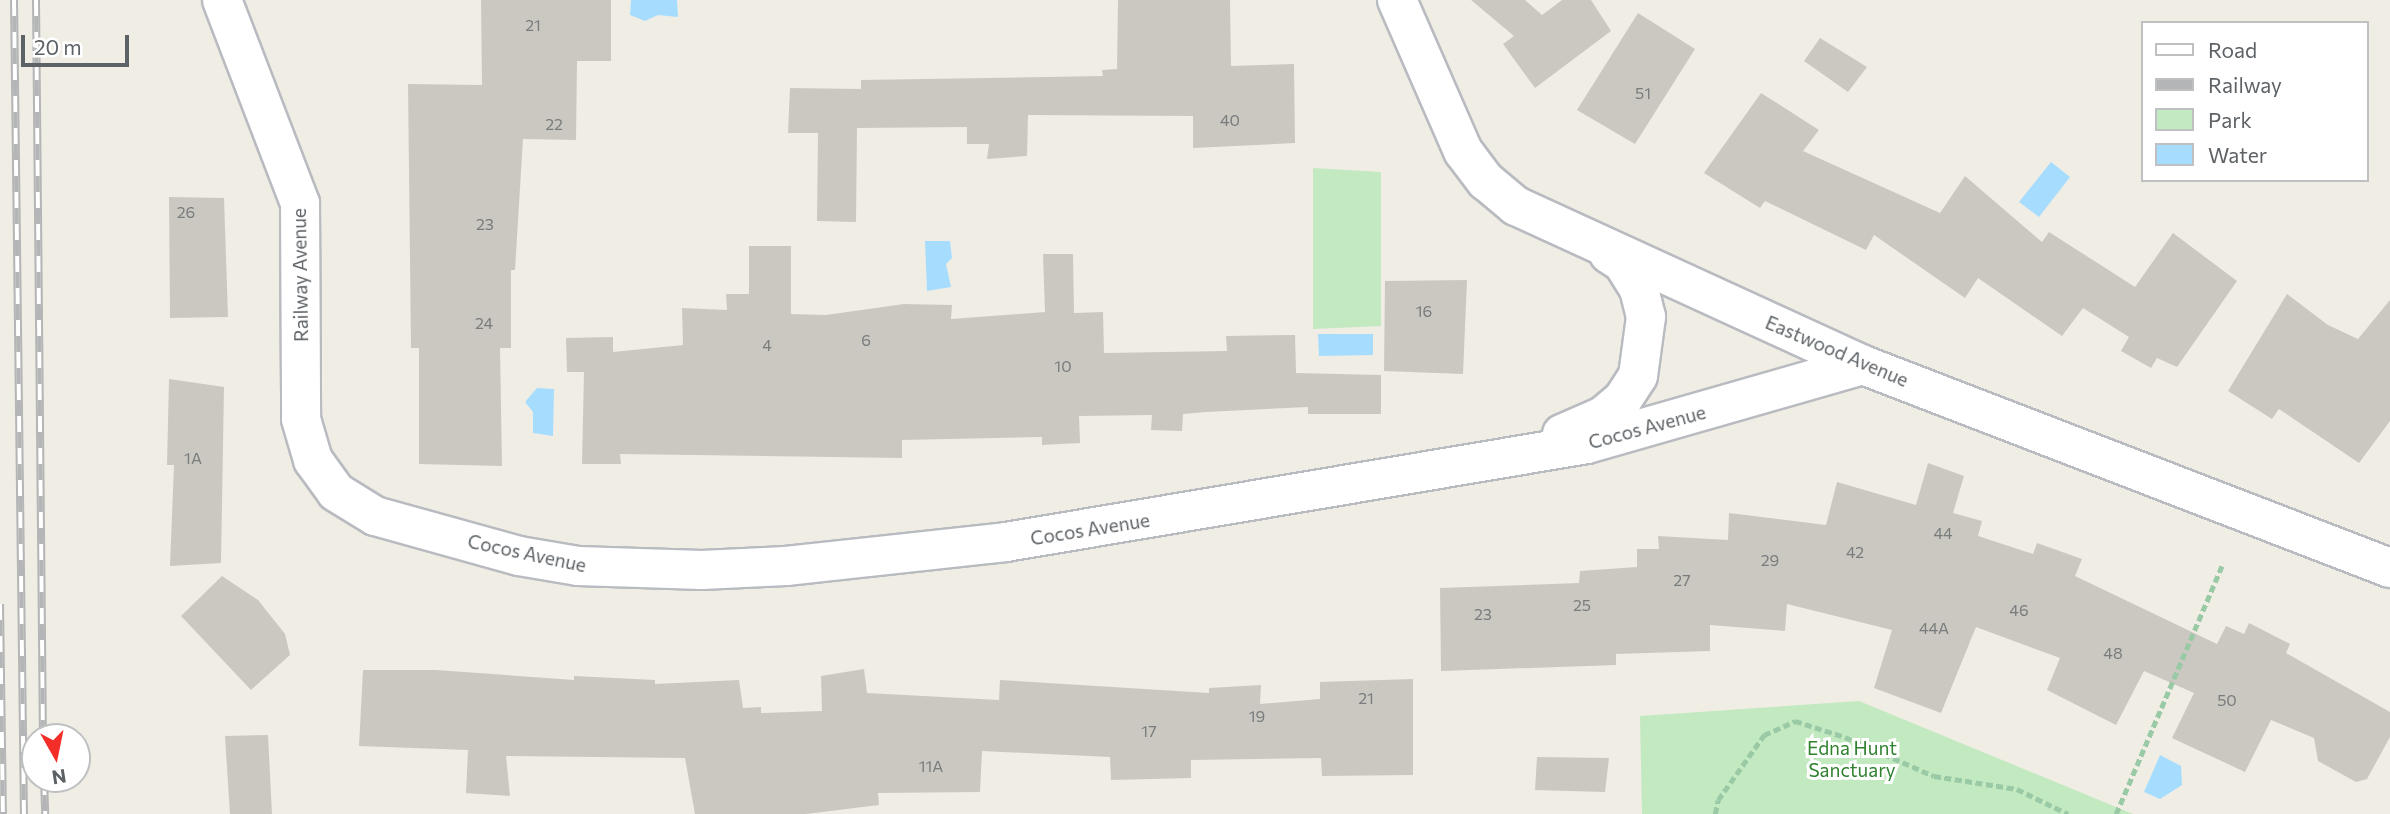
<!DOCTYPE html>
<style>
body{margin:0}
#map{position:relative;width:2390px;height:814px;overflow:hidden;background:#f0ede5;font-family:Commissioner,sans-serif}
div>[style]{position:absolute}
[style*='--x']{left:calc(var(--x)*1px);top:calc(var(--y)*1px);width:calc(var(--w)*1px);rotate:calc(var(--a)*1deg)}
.green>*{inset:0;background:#c3e9c0}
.water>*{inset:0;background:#a6ddff}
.building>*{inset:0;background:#cbc8c2}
.path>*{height:4.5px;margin-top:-2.25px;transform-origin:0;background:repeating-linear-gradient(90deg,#99caa5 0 7px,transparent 0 10.5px)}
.roads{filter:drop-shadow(2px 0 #b8bbc0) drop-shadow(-2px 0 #b8bbc0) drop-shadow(0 2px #b8bbc0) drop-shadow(0 -2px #b8bbc0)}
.minor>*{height:38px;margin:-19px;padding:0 19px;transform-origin:19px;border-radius:19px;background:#fff}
.rail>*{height:8px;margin-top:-4px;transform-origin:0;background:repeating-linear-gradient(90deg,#fff 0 16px,#b4b5b6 0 32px);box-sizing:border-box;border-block:2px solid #b4b5b6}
span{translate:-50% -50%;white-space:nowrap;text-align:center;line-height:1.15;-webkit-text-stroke:6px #fff;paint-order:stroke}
.number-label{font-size:16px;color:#787c7d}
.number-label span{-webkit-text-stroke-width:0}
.street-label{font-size:19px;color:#5d6266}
.park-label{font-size:19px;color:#308230}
.legend{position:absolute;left:2141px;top:21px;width:228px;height:161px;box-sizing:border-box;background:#fff;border:2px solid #bec0c2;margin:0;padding:9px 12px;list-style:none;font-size:21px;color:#5d6266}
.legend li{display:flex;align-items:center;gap:14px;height:35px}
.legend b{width:35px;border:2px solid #bec0c2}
.north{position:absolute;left:21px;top:723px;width:70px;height:70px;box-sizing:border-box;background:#fff;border:2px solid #bec0c2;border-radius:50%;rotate:171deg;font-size:19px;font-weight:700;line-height:28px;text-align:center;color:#5d6266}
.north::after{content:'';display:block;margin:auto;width:24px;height:32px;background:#f32d28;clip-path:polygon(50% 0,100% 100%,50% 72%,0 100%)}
.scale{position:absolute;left:21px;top:35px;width:108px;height:32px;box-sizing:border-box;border:4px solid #5d6266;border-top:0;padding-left:9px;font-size:21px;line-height:24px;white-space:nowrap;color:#5d6266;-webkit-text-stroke:5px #fff;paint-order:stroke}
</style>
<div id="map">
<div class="green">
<div style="clip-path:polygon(1313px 168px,1381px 172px,1381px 326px,1313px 329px)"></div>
<div style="clip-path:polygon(1859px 701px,2133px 814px,1642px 814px,1640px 716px)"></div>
</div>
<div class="water">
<div style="clip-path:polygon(631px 0,677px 0,678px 17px,658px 15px,645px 21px,630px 15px)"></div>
<div style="clip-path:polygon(2051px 162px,2070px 177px,2039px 217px,2019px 202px)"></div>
<div style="clip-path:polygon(925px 241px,950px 241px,952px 258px,946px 264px,951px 287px,927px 291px)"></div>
<div style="clip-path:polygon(1318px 334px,1373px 334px,1373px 355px,1319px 356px)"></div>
<div style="clip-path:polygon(537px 388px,554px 389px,553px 436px,533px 433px,533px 412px,525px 402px)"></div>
<div style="clip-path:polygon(2160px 755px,2181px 766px,2182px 785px,2160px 799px,2144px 792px)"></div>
</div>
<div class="building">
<div style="clip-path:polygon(481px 0,611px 0,611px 61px,577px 61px,576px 140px,523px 139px,515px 270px,511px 270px,511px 348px,500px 348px,502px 466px,419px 464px,419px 348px,411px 348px,408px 84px,482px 85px)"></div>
<div style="clip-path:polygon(1118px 0,1230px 0,1231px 66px,1294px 64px,1295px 143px,1193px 148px,1193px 116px,1028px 115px,1027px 156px,987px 159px,989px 144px,967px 144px,967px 127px,857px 128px,856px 222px,817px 221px,818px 133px,788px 133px,790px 88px,861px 89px,861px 80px,1103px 76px,1102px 70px,1117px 69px)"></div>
<div style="clip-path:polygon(1471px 0,1525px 0,1542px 15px,1562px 0,1591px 0,1611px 31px,1535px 88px,1503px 44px,1514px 36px)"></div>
<div style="clip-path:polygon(1638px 13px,1695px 49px,1635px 144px,1577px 110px)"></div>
<div style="clip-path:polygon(1820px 38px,1867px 67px,1848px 92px,1804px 61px)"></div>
<div style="clip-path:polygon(1761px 93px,1819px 130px,1803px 151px,1940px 213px,1965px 176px,2042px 242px,2049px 232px,2135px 287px,2173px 233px,2237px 281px,2177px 367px,2157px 358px,2151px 368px,2121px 351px,2129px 337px,2083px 308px,2062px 336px,1978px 278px,1965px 298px,1874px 235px,1866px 250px,1765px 201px,1760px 208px,1704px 173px)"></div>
<div style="clip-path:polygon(169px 197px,224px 198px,228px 317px,170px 318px)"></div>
<div style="clip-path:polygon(749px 246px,791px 246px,791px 314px,826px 315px,904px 304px,952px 305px,951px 319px,1045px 312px,1043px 254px,1073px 254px,1074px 313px,1103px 312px,1104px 353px,1227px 351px,1226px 336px,1295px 335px,1296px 373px,1381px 375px,1381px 414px,1308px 414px,1308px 407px,1206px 412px,1183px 414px,1182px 431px,1151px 430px,1152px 415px,1079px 416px,1080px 443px,1042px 445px,1042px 437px,902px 440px,902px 458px,620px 454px,621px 464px,582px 464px,584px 372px,567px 372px,566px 338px,613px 337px,613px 352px,683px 345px,682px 308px,727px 310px,726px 294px,749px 294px)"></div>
<div style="clip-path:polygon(1467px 280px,1463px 374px,1384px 371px,1385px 281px)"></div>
<div style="clip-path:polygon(2287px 294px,2328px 325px,2358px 339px,2390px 300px,2390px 421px,2359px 463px,2279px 409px,2272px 419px,2228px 391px)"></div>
<div style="clip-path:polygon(169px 379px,224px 387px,221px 563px,170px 566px,174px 465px,167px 465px)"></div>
<div style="clip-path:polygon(1928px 463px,1964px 476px,1953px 513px,1982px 521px,1978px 536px,2033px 554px,2037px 543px,2082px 559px,2075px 576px,2217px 644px,2226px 626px,2244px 634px,2249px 623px,2290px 644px,2286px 653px,2390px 712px,2390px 737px,2367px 779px,2356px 782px,2318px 761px,2314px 738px,2271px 720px,2245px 772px,2172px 738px,2194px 693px,2144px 671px,2116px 725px,2047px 690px,2060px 658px,1976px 627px,1941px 713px,1874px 688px,1892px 630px,1787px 604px,1785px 631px,1710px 625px,1710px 651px,1616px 654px,1616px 665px,1441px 671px,1440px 588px,1579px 583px,1580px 571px,1637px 567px,1637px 549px,1659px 549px,1658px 536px,1728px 540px,1729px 513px,1826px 525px,1837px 482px,1916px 505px)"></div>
<div style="clip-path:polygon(222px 576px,258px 600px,285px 634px,290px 655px,251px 690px,181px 616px)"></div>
<div style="clip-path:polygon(864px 669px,867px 693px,999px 700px,1000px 680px,1209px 693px,1209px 688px,1261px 685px,1260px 704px,1320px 699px,1320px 682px,1413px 679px,1413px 775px,1322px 776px,1321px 758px,1191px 760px,1191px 778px,1111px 780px,1110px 757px,982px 751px,980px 792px,878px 793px,879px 805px,806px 814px,695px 814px,685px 758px,506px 756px,510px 796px,466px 793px,468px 750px,359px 746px,363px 670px,436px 670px,574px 680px,574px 676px,655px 680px,655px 684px,739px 680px,743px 708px,761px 707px,761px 713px,822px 711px,821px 676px)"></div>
<div style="clip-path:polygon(268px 735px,272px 814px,230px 814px,225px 736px)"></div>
<div style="clip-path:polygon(1537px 757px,1609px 758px,1605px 792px,1535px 790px)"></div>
</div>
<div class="path">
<div style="--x:1715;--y:814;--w:14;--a:-78"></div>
<div style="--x:1718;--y:800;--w:80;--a:-54.7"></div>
<div style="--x:1764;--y:735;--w:34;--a:-24"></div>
<div style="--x:1795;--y:721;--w:52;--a:17.7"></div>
<div style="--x:1845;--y:737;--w:97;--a:23.7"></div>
<div style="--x:1934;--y:776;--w:84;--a:8.9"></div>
<div style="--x:2017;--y:789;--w:57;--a:26.1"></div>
<div style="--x:2116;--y:814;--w:273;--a:-66.9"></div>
</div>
<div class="roads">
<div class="minor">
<div style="--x:222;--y:0;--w:217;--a:69"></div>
<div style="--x:300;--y:203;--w:216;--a:89.7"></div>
<div style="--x:301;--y:419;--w:43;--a:73.7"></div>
<div style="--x:313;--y:460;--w:39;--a:54"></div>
<div style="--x:336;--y:492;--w:46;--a:31.6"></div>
<div style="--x:375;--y:516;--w:149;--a:15.5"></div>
<div style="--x:519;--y:556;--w:60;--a:9.6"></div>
<div style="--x:578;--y:566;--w:124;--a:1.8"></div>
<div style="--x:702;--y:570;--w:84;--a:-2.7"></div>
<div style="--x:786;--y:566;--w:221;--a:-6.2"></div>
<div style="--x:1006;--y:542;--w:589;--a:-9.57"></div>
<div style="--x:1587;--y:444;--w:287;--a:-16"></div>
<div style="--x:1397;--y:0;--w:165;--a:66.4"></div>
<div style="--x:1463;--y:151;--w:38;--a:53"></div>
<div style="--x:1486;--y:181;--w:39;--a:40"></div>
<div style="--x:1516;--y:206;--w:382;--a:24.6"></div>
<div style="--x:1863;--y:365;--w:565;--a:21.07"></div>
<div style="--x:1562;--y:434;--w:45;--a:-23.7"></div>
<div style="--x:1603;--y:416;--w:26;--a:-40"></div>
<div style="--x:1623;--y:399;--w:27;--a:-57"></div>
<div style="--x:1638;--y:376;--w:60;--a:-82.3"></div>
<div style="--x:1646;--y:317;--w:29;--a:-104"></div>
<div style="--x:1639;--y:289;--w:31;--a:-122"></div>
<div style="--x:1623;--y:263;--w:17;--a:-147"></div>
</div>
</div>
<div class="rail">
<div style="--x:14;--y:0;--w:814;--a:89.3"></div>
<div style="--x:36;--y:0;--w:737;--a:89.46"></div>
<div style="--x:0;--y:604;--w:210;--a:89.2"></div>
<div style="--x:44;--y:779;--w:35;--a:88"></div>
</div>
<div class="number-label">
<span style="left:533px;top:25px">21</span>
<span style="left:1643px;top:93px">51</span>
<span style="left:1230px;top:120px">40</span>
<span style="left:554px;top:124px">22</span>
<span style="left:186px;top:212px">26</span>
<span style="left:485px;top:224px">23</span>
<span style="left:1424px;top:311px">16</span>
<span style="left:484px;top:323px">24</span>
<span style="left:866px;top:340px">6</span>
<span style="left:767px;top:345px">4</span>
<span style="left:1063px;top:366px">10</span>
<span style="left:193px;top:458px">1A</span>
<span style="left:1943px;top:533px">44</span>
<span style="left:1855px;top:552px">42</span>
<span style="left:1770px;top:560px">29</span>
<span style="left:1682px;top:580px">27</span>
<span style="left:1582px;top:605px">25</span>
<span style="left:2019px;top:610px">46</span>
<span style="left:1483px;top:614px">23</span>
<span style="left:1934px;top:628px">44A</span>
<span style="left:2113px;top:653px">48</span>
<span style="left:1366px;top:698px">21</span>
<span style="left:2227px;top:700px">50</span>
<span style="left:1257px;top:716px">19</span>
<span style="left:1149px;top:731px">17</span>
<span style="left:931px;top:766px">11A</span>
</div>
<div class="street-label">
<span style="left:300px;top:275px;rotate:-91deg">Railway Avenue</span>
<span style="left:1837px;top:351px;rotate:23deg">Eastwood Avenue</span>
<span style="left:1647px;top:427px;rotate:-15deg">Cocos Avenue</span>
<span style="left:1090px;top:529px;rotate:-9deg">Cocos Avenue</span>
<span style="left:527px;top:553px;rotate:12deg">Cocos Avenue</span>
</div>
<div class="park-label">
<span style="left:1852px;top:759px">Edna Hunt<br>Sanctuary</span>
</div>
<ul class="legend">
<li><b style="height:9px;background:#fff"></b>Road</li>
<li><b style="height:9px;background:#b4b5b6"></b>Railway</li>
<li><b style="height:19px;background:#c3e9c0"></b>Park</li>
<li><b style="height:19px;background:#a6ddff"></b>Water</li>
</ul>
<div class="north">N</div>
<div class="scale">20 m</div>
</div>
